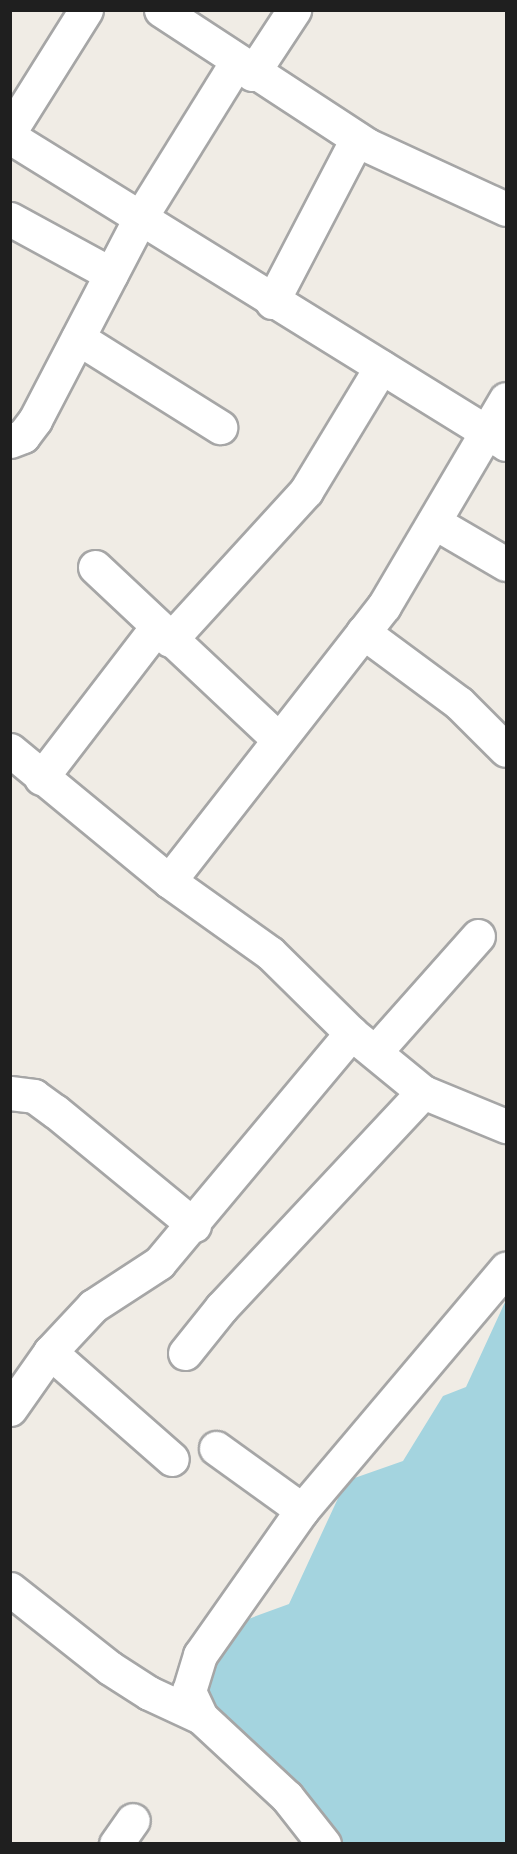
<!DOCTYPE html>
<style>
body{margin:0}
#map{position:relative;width:517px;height:1854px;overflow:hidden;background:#f0ece5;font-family:"IBM Plex Sans",sans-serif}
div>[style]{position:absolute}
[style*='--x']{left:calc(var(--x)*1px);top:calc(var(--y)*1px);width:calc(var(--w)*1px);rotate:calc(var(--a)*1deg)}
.water>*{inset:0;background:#a4d4df}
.roads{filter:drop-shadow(2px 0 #a6a6a6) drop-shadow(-2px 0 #a6a6a6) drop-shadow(0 2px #a6a6a6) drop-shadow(0 -2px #a6a6a6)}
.minor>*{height:33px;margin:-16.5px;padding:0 16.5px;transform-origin:16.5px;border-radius:16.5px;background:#fff}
span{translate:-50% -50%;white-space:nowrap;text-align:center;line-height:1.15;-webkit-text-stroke:6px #fff;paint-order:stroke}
.frame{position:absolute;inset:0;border:12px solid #1f1f1f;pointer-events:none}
</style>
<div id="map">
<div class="water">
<div style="clip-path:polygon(506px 1300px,506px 1843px,340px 1844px,250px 1749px,228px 1716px,197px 1702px,221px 1629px,289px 1604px,346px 1481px,403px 1461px,443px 1396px,466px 1387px)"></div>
</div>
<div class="roads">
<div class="minor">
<div style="--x:161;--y:10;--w:246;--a:33.2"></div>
<div style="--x:367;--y:145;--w:153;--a:24.7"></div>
<div style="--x:252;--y:74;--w:77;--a:-56.7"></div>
<div style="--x:10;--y:131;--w:143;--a:-57.9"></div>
<div style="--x:10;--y:137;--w:583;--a:31.76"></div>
<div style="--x:10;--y:219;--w:115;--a:28.6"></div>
<div style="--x:272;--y:302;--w:184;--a:-62.5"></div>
<div style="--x:78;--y:338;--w:168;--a:32.1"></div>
<div style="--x:10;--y:441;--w:14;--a:-21"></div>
<div style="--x:23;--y:436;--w:20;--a:-53"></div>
<div style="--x:35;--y:420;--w:228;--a:-62.5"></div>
<div style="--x:140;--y:218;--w:182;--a:-58.2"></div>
<div style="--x:434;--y:522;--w:83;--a:30.3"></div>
<div style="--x:95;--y:567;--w:250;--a:43.2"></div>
<div style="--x:363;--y:632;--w:119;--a:36.5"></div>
<div style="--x:459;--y:703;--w:66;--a:45"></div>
<div style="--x:170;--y:640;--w:202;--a:-47.6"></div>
<div style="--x:306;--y:491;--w:145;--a:-58.8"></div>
<div style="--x:10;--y:750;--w:206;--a:39.5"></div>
<div style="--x:169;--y:881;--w:124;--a:35.5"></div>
<div style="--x:270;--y:953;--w:114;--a:44.6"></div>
<div style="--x:351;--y:1033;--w:93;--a:39.3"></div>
<div style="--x:423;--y:1092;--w:90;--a:22.3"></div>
<div style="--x:41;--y:778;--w:189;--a:-52.5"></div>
<div style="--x:169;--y:881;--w:349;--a:-52"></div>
<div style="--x:384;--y:606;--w:240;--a:-59.5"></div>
<div style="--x:375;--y:1052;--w:155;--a:-48.4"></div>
<div style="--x:10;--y:1093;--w:24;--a:7"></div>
<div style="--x:34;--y:1096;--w:26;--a:36"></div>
<div style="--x:55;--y:1111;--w:180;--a:39.4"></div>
<div style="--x:50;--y:1352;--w:162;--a:41.3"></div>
<div style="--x:185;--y:1353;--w:58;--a:-51.3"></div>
<div style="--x:221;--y:1308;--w:296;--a:-46.9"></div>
<div style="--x:10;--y:1409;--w:70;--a:-54.9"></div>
<div style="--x:50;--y:1352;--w:63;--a:-46.9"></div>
<div style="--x:93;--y:1306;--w:79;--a:-33.1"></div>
<div style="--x:159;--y:1263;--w:300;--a:-50.1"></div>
<div style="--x:216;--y:1448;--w:106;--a:35.8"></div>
<div style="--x:10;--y:1589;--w:127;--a:38.3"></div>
<div style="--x:110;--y:1668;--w:46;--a:32.7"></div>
<div style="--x:149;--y:1693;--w:57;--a:24.8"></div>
<div style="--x:116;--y:1844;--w:29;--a:-55"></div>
<div style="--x:324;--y:1844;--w:60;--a:-128.2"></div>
<div style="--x:287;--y:1797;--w:117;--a:-137.1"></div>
<div style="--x:201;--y:1717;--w:29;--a:-115"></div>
<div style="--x:189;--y:1691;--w:38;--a:-73"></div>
<div style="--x:200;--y:1655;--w:177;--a:-54.9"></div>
<div style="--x:302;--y:1510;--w:316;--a:-49.8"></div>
</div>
</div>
<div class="frame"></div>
</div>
